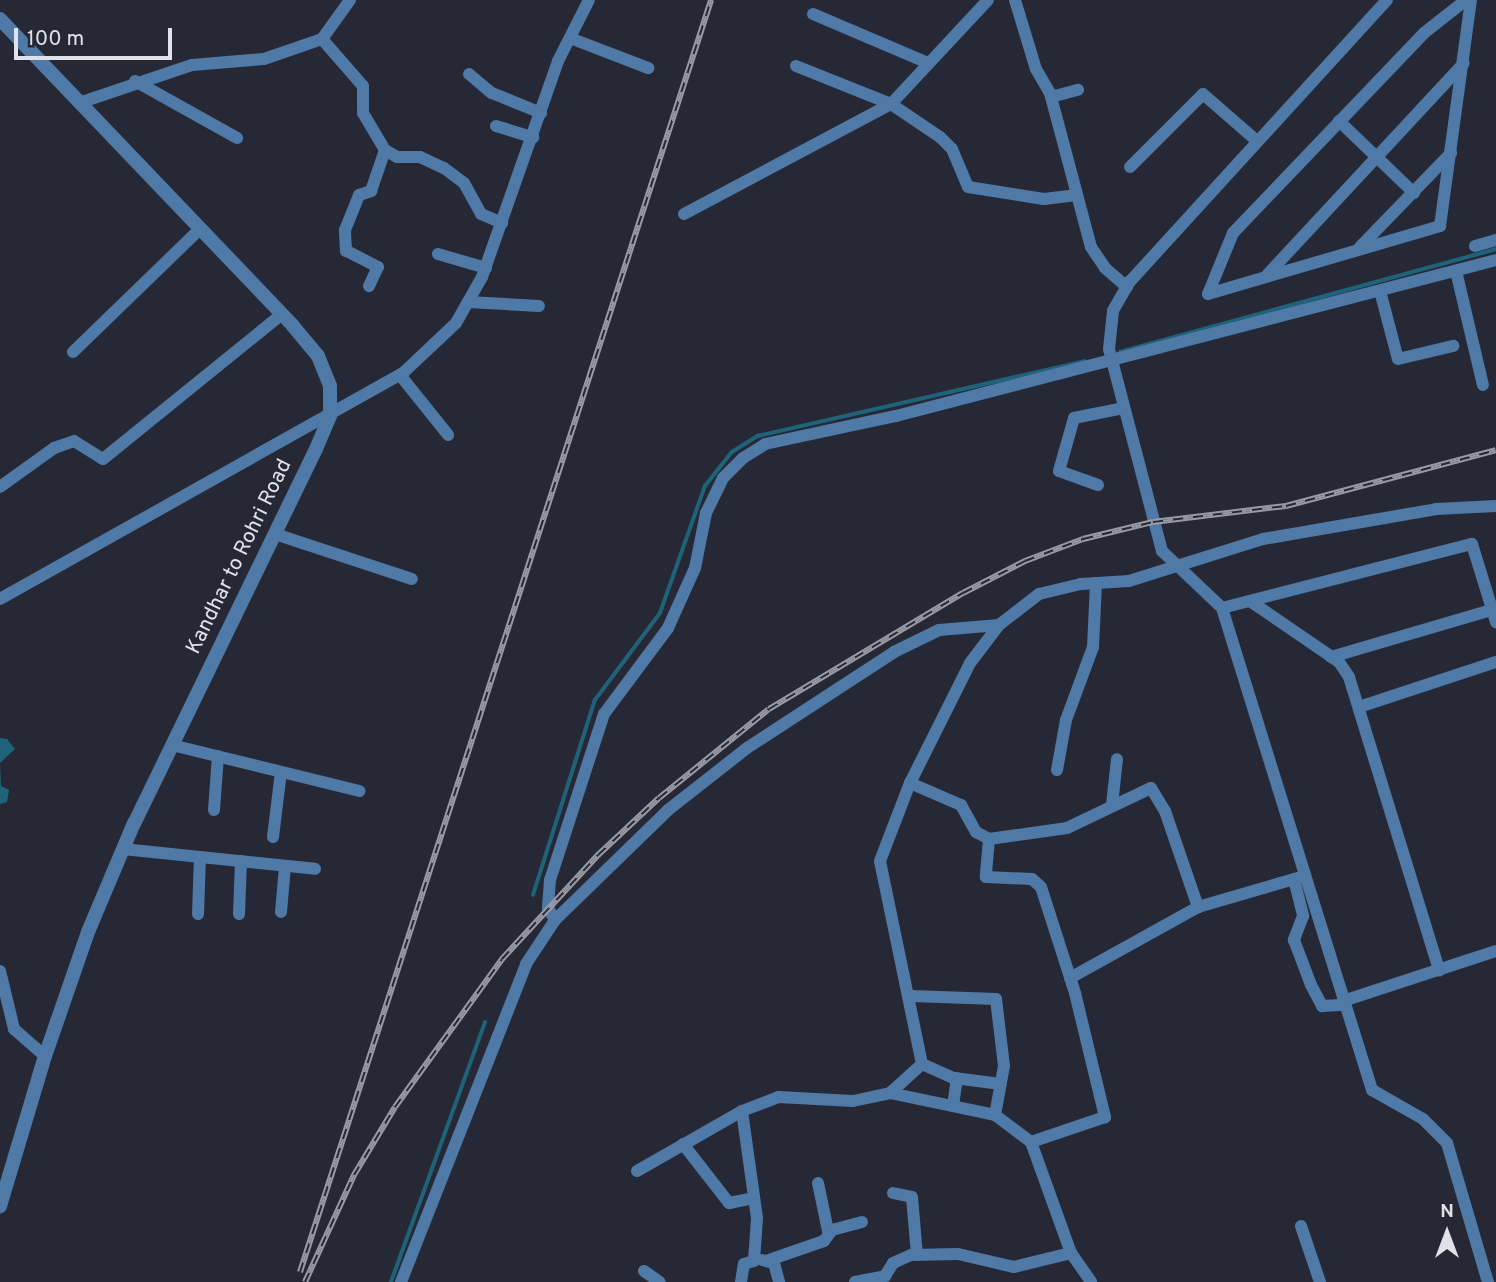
<!DOCTYPE html>
<style>
body{margin:0}
#map{position:relative;width:1496px;height:1282px;overflow:hidden;background:#262935;font-family:Overpass,sans-serif}
div>[style]{position:absolute}
[style*='--x']{left:calc(var(--x)*1px);top:calc(var(--y)*1px);width:calc(var(--w)*1px);rotate:calc(var(--a)*1deg)}
.water>*{inset:0;background:#1f637b}
.stream>*{height:3.5px;margin:-1.75px;padding:0 1.75px;transform-origin:1.75px;border-radius:1.75px;background:#1f637b}
.minor>*{height:12px;margin:-6px;padding:0 6px;transform-origin:6px;border-radius:6px;background:#4f79a6}
.tertiary>*{height:14px;margin:-7px;padding:0 7px;transform-origin:7px;border-radius:7px;background:#4f79a6}
.rail>*{height:6px;margin-top:-3px;transform-origin:0;background:repeating-linear-gradient(90deg,#262935 0 10px,#989ba4 0 20px);box-sizing:border-box;border-block:2px solid #989ba4}
span{translate:-50% -50%;white-space:nowrap;text-align:center;line-height:1.15;-webkit-text-stroke:5px #262935;paint-order:stroke}
.street-label{font-size:21px;color:#e0e2ea}
.north{position:absolute;left:1412px;top:1198px;width:70px;height:70px;-webkit-text-stroke:5px #262935;paint-order:stroke;rotate:0deg;font-size:19px;font-weight:700;line-height:28px;text-align:center;color:#e0e2ea}
.north::after{content:'';display:block;margin:auto;width:24px;height:32px;background:#e0e2ea;clip-path:polygon(50% 0,100% 100%,50% 72%,0 100%)}
.scale{position:absolute;left:14px;top:28px;width:158px;height:32px;box-sizing:border-box;border:4px solid #e0e2ea;border-top:0;padding-left:9px;font-size:21px;line-height:24px;white-space:nowrap;color:#e0e2ea;-webkit-text-stroke:5px #262935;paint-order:stroke}
</style>
<div id="map">
<div class="water">
<div style="clip-path:polygon(0 738px,7px 739px,15px 749px,0 763px,1px 786px,9px 790px,7px 802px,0 804px)"></div>
</div>
<div class="stream">
<div style="--x:1120;--y:352;--w:390;--a:-15.3"></div>
<div style="--x:533;--y:895;--w:205;--a:-72.4"></div>
<div style="--x:595;--y:700;--w:109;--a:-53.2"></div>
<div style="--x:660;--y:613;--w:135;--a:-70.5"></div>
<div style="--x:705;--y:486;--w:43;--a:-51.5"></div>
<div style="--x:732;--y:452;--w:31;--a:-32"></div>
<div style="--x:758;--y:436;--w:335;--a:-12.9"></div>
<div style="--x:391;--y:1282;--w:276;--a:-70.1"></div>
</div>
<div class="minor">
<div style="--x:1015;--y:0;--w:72;--a:73.1"></div>
<div style="--x:1036;--y:69;--w:28;--a:60"></div>
<div style="--x:1050;--y:93;--w:159;--a:75.1"></div>
<div style="--x:1091;--y:247;--w:25;--a:56"></div>
<div style="--x:1105;--y:268;--w:29;--a:41"></div>
<div style="--x:1387;--y:0;--w:381;--a:132.4"></div>
<div style="--x:1130;--y:281;--w:34;--a:120"></div>
<div style="--x:1113;--y:311;--w:38;--a:96"></div>
<div style="--x:1109;--y:349;--w:209;--a:75.3"></div>
<div style="--x:1162;--y:551;--w:83;--a:43.5"></div>
<div style="--x:1222;--y:608;--w:505;--a:72.71"></div>
<div style="--x:1372;--y:1090;--w:59;--a:29.6"></div>
<div style="--x:1423;--y:1119;--w:34;--a:45"></div>
<div style="--x:1447;--y:1143;--w:145;--a:73.6"></div>
<div style="--x:813;--y:14;--w:125;--a:23.1"></div>
<div style="--x:570;--y:38;--w:84;--a:21"></div>
<div style="--x:322;--y:39;--w:62;--a:48.9"></div>
<div style="--x:363;--y:86;--w:27;--a:90"></div>
<div style="--x:363;--y:113;--w:43;--a:59.3"></div>
<div style="--x:385;--y:150;--w:14;--a:30"></div>
<div style="--x:397;--y:157;--w:23;--a:0"></div>
<div style="--x:420;--y:157;--w:26;--a:25"></div>
<div style="--x:444;--y:168;--w:25;--a:37"></div>
<div style="--x:464;--y:183;--w:35;--a:61"></div>
<div style="--x:481;--y:214;--w:23;--a:23"></div>
<div style="--x:796;--y:66;--w:102;--a:21.8"></div>
<div style="--x:891;--y:104;--w:59;--a:34"></div>
<div style="--x:940;--y:137;--w:17;--a:45"></div>
<div style="--x:952;--y:149;--w:41;--a:67.2"></div>
<div style="--x:968;--y:187;--w:77;--a:9"></div>
<div style="--x:1044;--y:199;--w:31;--a:-7"></div>
<div style="--x:469;--y:74;--w:30;--a:40"></div>
<div style="--x:492;--y:93;--w:53;--a:22.2"></div>
<div style="--x:135;--y:81;--w:117;--a:29.2"></div>
<div style="--x:1051;--y:97;--w:28;--a:-15"></div>
<div style="--x:79;--y:103;--w:119;--a:-18.6"></div>
<div style="--x:192;--y:65;--w:72;--a:-4.8"></div>
<div style="--x:264;--y:59;--w:61;--a:-19"></div>
<div style="--x:322;--y:39;--w:48;--a:-54.3"></div>
<div style="--x:1339;--y:121;--w:104;--a:43.8"></div>
<div style="--x:496;--y:126;--w:39;--a:17"></div>
<div style="--x:1130;--y:167;--w:103;--a:-45"></div>
<div style="--x:1203;--y:94;--w:70;--a:41"></div>
<div style="--x:684;--y:214;--w:234;--a:-28"></div>
<div style="--x:891;--y:104;--w:142;--a:-47"></div>
<div style="--x:1475;--y:246;--w:22;--a:-16"></div>
<div style="--x:1360;--y:247;--w:131;--a:-45.9"></div>
<div style="--x:438;--y:254;--w:50;--a:16.3"></div>
<div style="--x:1456;--y:271;--w:117;--a:76.7"></div>
<div style="--x:1267;--y:275;--w:289;--a:-47.1"></div>
<div style="--x:369;--y:286;--w:21;--a:-65"></div>
<div style="--x:378;--y:267;--w:36;--a:-153"></div>
<div style="--x:346;--y:251;--w:21;--a:-93"></div>
<div style="--x:345;--y:230;--w:38;--a:-68"></div>
<div style="--x:359;--y:195;--w:13;--a:-18"></div>
<div style="--x:371;--y:191;--w:43;--a:-71.1"></div>
<div style="--x:1380;--y:291;--w:70;--a:75.2"></div>
<div style="--x:1398;--y:359;--w:57;--a:-13.3"></div>
<div style="--x:1208;--y:294;--w:242;--a:-16.3"></div>
<div style="--x:1440;--y:226;--w:228;--a:-82.2"></div>
<div style="--x:1208;--y:294;--w:66;--a:-67.7"></div>
<div style="--x:1233;--y:233;--w:277;--a:-46.3"></div>
<div style="--x:1424;--y:33;--w:53;--a:-38.2"></div>
<div style="--x:468;--y:302;--w:71;--a:3.2"></div>
<div style="--x:73;--y:352;--w:178;--a:-44.1"></div>
<div style="--x:400;--y:375;--w:77;--a:51.3"></div>
<div style="--x:1098;--y:485;--w:41;--a:-160.3"></div>
<div style="--x:1059;--y:471;--w:55;--a:-74.2"></div>
<div style="--x:1074;--y:418;--w:50;--a:-11.5"></div>
<div style="--x:0;--y:487;--w:67;--a:-35.8"></div>
<div style="--x:54;--y:448;--w:21;--a:-19"></div>
<div style="--x:74;--y:441;--w:34;--a:32"></div>
<div style="--x:103;--y:459;--w:230;--a:-39"></div>
<div style="--x:275;--y:534;--w:144;--a:18.2"></div>
<div style="--x:0;--y:599;--w:463;--a:-29.3"></div>
<div style="--x:404;--y:372;--w:71;--a:-43.3"></div>
<div style="--x:456;--y:323;--w:53;--a:-60.5"></div>
<div style="--x:482;--y:277;--w:229;--a:-70.6"></div>
<div style="--x:558;--y:61;--w:68;--a:-63.1"></div>
<div style="--x:1250;--y:601;--w:108;--a:34.4"></div>
<div style="--x:1339;--y:662;--w:18;--a:56"></div>
<div style="--x:1349;--y:677;--w:307;--a:72.9"></div>
<div style="--x:1222;--y:608;--w:258;--a:-14.4"></div>
<div style="--x:1472;--y:544;--w:82;--a:72.9"></div>
<div style="--x:1331;--y:657;--w:168;--a:-16.3"></div>
<div style="--x:1359;--y:707;--w:144;--a:-18.2"></div>
<div style="--x:172;--y:745;--w:193;--a:13.8"></div>
<div style="--x:1057;--y:770;--w:51;--a:-79.8"></div>
<div style="--x:1066;--y:720;--w:78;--a:-69.7"></div>
<div style="--x:1093;--y:647;--w:64;--a:-87.3"></div>
<div style="--x:910;--y:783;--w:56;--a:23.3"></div>
<div style="--x:961;--y:805;--w:31;--a:61"></div>
<div style="--x:976;--y:832;--w:15;--a:28"></div>
<div style="--x:989;--y:839;--w:38;--a:95"></div>
<div style="--x:986;--y:877;--w:46;--a:2.5"></div>
<div style="--x:1032;--y:879;--w:12;--a:42"></div>
<div style="--x:1041;--y:887;--w:111;--a:72.2"></div>
<div style="--x:1075;--y:993;--w:128;--a:76.4"></div>
<div style="--x:1105;--y:1117;--w:78;--a:161.3"></div>
<div style="--x:1112;--y:805;--w:46;--a:-83.8"></div>
<div style="--x:214;--y:810;--w:54;--a:-85.8"></div>
<div style="--x:273;--y:837;--w:65;--a:-83"></div>
<div style="--x:989;--y:839;--w:79;--a:-8"></div>
<div style="--x:1067;--y:828;--w:93;--a:-25.5"></div>
<div style="--x:1151;--y:788;--w:27;--a:59"></div>
<div style="--x:1165;--y:811;--w:102;--a:71"></div>
<div style="--x:123;--y:849;--w:193;--a:5.9"></div>
<div style="--x:1294;--y:879;--w:38;--a:76"></div>
<div style="--x:1303;--y:916;--w:26;--a:111"></div>
<div style="--x:1294;--y:940;--w:48;--a:69.3"></div>
<div style="--x:1311;--y:985;--w:24;--a:62"></div>
<div style="--x:1322;--y:1006;--w:22;--a:-3"></div>
<div style="--x:281;--y:912;--w:46;--a:-85"></div>
<div style="--x:198;--y:914;--w:57;--a:-88"></div>
<div style="--x:239;--y:914;--w:53;--a:-87.8"></div>
<div style="--x:555;--y:920;--w:158;--a:-44.2"></div>
<div style="--x:668;--y:810;--w:100;--a:-38.1"></div>
<div style="--x:747;--y:748;--w:176;--a:-33.1"></div>
<div style="--x:894;--y:652;--w:50;--a:-26.1"></div>
<div style="--x:939;--y:630;--w:60;--a:-4.8"></div>
<div style="--x:0;--y:971;--w:60;--a:76.4"></div>
<div style="--x:14;--y:1029;--w:41;--a:41.1"></div>
<div style="--x:1070;--y:978;--w:146;--a:-29"></div>
<div style="--x:1198;--y:907;--w:111;--a:-16.2"></div>
<div style="--x:912;--y:996;--w:84;--a:2"></div>
<div style="--x:996;--y:999;--w:67;--a:83.2"></div>
<div style="--x:1004;--y:1066;--w:50;--a:100.4"></div>
<div style="--x:1343;--y:1001;--w:161;--a:-18.1"></div>
<div style="--x:922;--y:1064;--w:35;--a:24"></div>
<div style="--x:954;--y:1078;--w:47;--a:7.3"></div>
<div style="--x:890;--y:1093;--w:107;--a:11.8"></div>
<div style="--x:995;--y:1115;--w:45;--a:36.9"></div>
<div style="--x:1031;--y:1142;--w:118;--a:70.2"></div>
<div style="--x:1071;--y:1253;--w:35;--a:55"></div>
<div style="--x:953;--y:1106;--w:28;--a:-82"></div>
<div style="--x:683;--y:1144;--w:75;--a:52.1"></div>
<div style="--x:729;--y:1203;--w:25;--a:-11"></div>
<div style="--x:637;--y:1171;--w:121;--a:-29.7"></div>
<div style="--x:742;--y:1111;--w:39;--a:-21"></div>
<div style="--x:778;--y:1097;--w:75;--a:3.1"></div>
<div style="--x:853;--y:1101;--w:38;--a:-12"></div>
<div style="--x:890;--y:1093;--w:43;--a:-42.2"></div>
<div style="--x:922;--y:1064;--w:207;--a:-101.7"></div>
<div style="--x:880;--y:861;--w:84;--a:-69"></div>
<div style="--x:910;--y:783;--w:134;--a:-63.4"></div>
<div style="--x:970;--y:663;--w:48;--a:-52.7"></div>
<div style="--x:999;--y:625;--w:51;--a:-37.8"></div>
<div style="--x:1039;--y:594;--w:43;--a:-13.4"></div>
<div style="--x:1081;--y:584;--w:48;--a:-3.6"></div>
<div style="--x:1129;--y:581;--w:140;--a:-17.4"></div>
<div style="--x:1263;--y:539;--w:176;--a:-9.8"></div>
<div style="--x:1436;--y:509;--w:60;--a:-2.9"></div>
<div style="--x:818;--y:1183;--w:49;--a:78.2"></div>
<div style="--x:893;--y:1193;--w:19;--a:12"></div>
<div style="--x:912;--y:1197;--w:58;--a:85.1"></div>
<div style="--x:1301;--y:1226;--w:59;--a:71.3"></div>
<div style="--x:762;--y:1260;--w:12;--a:14"></div>
<div style="--x:774;--y:1263;--w:20;--a:75"></div>
<div style="--x:769;--y:1260;--w:58;--a:-19.1"></div>
<div style="--x:824;--y:1241;--w:14;--a:-54"></div>
<div style="--x:832;--y:1230;--w:31;--a:-15"></div>
<div style="--x:644;--y:1271;--w:19;--a:35"></div>
<div style="--x:401;--y:1282;--w:342;--a:-68.5"></div>
<div style="--x:526;--y:964;--w:53;--a:-56.6"></div>
<div style="--x:555;--y:920;--w:14;--a:-120"></div>
<div style="--x:548;--y:908;--w:28;--a:-86"></div>
<div style="--x:550;--y:880;--w:175;--a:-72"></div>
<div style="--x:604;--y:714;--w:107;--a:-53.3"></div>
<div style="--x:668;--y:628;--w:66;--a:-65.8"></div>
<div style="--x:695;--y:568;--w:56;--a:-78.7"></div>
<div style="--x:706;--y:513;--w:39;--a:-64"></div>
<div style="--x:723;--y:478;--w:28;--a:-45"></div>
<div style="--x:743;--y:458;--w:26;--a:-32"></div>
<div style="--x:765;--y:444;--w:134;--a:-12.1"></div>
<div style="--x:896;--y:416;--w:620;--a:-14.57"></div>
<div style="--x:741;--y:1282;--w:18;--a:-81"></div>
<div style="--x:744;--y:1264;--w:10;--a:-17"></div>
<div style="--x:754;--y:1261;--w:43;--a:-86"></div>
<div style="--x:757;--y:1218;--w:108;--a:-98"></div>
<div style="--x:855;--y:1282;--w:31;--a:-11"></div>
<div style="--x:885;--y:1276;--w:15;--a:-58"></div>
<div style="--x:893;--y:1263;--w:20;--a:-24"></div>
<div style="--x:911;--y:1255;--w:47;--a:-1.2"></div>
<div style="--x:958;--y:1254;--w:57;--a:13.1"></div>
<div style="--x:1014;--y:1267;--w:59;--a:-13.8"></div>
</div>
<div class="tertiary">
<div style="--x:0;--y:19;--w:424;--a:46.3"></div>
<div style="--x:293;--y:326;--w:39;--a:50"></div>
<div style="--x:318;--y:356;--w:32;--a:68"></div>
<div style="--x:330;--y:386;--w:30;--a:90"></div>
<div style="--x:330;--y:416;--w:36;--a:113"></div>
<div style="--x:316;--y:449;--w:416;--a:115.9"></div>
<div style="--x:134;--y:823;--w:118;--a:112.9"></div>
<div style="--x:88;--y:932;--w:131;--a:109.1"></div>
<div style="--x:45;--y:1056;--w:157;--a:106.7"></div>
</div>
<div class="rail">
<div style="--x:300;--y:1272;--w:1337;--a:-72.09"></div>
<div style="--x:305;--y:1282;--w:118;--a:-65.4"></div>
<div style="--x:354;--y:1175;--w:79;--a:-58.9"></div>
<div style="--x:395;--y:1107;--w:183;--a:-54.1"></div>
<div style="--x:502;--y:959;--w:142;--a:-47.3"></div>
<div style="--x:598;--y:855;--w:83;--a:-43.1"></div>
<div style="--x:659;--y:798;--w:141;--a:-39"></div>
<div style="--x:769;--y:709;--w:226;--a:-30.9"></div>
<div style="--x:963;--y:593;--w:70;--a:-27.3"></div>
<div style="--x:1025;--y:561;--w:62;--a:-20.8"></div>
<div style="--x:1083;--y:539;--w:72;--a:-13.7"></div>
<div style="--x:1153;--y:522;--w:134;--a:-6.9"></div>
<div style="--x:1286;--y:506;--w:217;--a:-14.9"></div>
</div>
<div class="street-label">
<span style="left:240px;top:557px;rotate:-64deg">Kandhar to Rohri Road</span>
</div>
<div class="north">N</div>
<div class="scale">100 m</div>
</div>
